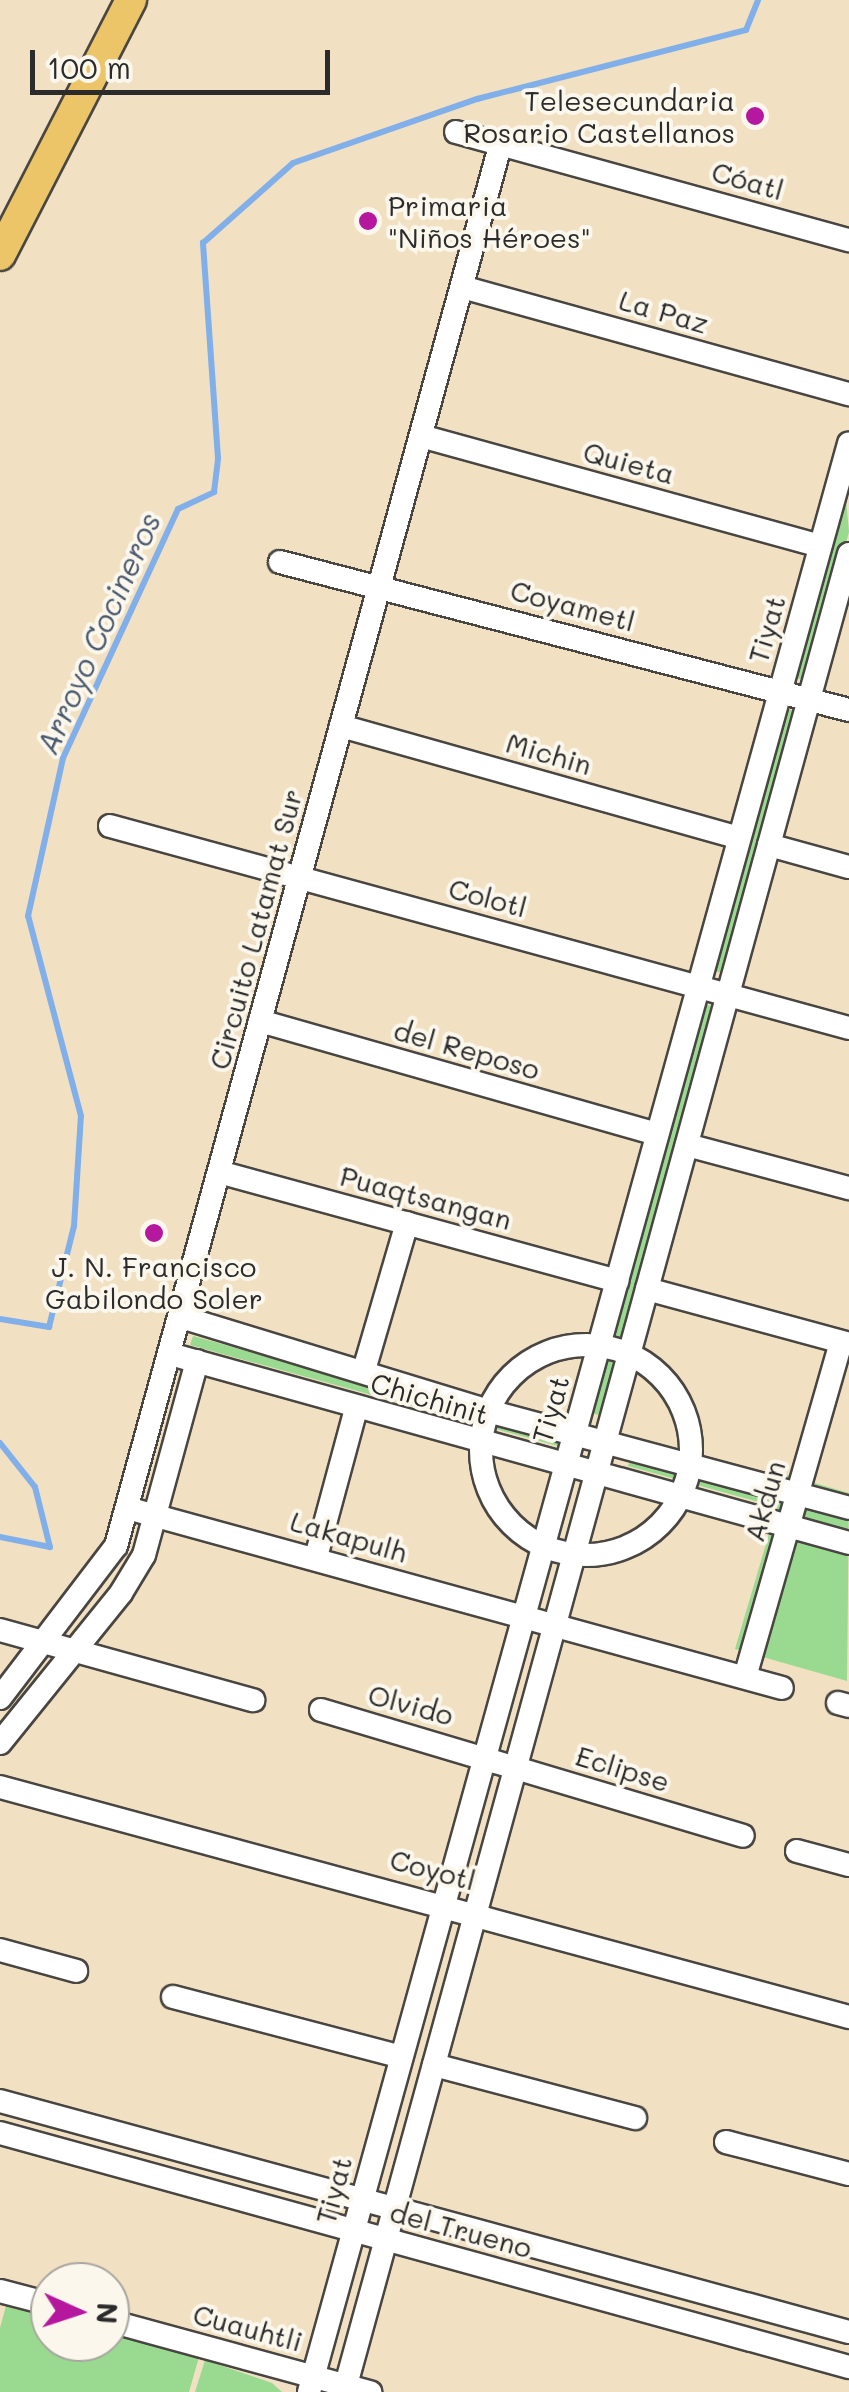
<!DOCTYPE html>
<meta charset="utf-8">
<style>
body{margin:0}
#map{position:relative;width:849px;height:2392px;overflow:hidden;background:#f1e0c2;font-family:Mali,sans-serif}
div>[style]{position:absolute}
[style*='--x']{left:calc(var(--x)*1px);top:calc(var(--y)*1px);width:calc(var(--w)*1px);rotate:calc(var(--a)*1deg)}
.green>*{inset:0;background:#99da90}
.stream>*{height:6px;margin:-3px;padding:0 3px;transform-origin:3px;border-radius:3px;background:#80afea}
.roads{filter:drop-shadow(2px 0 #494642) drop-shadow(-2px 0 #494642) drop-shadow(0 2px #494642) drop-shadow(0 -2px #494642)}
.minor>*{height:22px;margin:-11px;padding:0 11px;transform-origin:11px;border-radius:11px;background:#fff}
.minor>.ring{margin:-11px;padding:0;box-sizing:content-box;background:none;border:22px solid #fff;border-radius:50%}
.major>*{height:30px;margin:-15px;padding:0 15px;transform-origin:15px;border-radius:15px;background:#edc569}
.dots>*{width:28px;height:28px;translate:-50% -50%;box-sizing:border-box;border:5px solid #fbf7ec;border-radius:50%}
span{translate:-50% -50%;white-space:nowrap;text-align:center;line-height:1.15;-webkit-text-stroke:8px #fbf7ec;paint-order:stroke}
.poi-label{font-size:28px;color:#2b2b2b}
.right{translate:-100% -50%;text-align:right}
.left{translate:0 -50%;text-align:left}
.street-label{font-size:28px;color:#2b2b2b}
.water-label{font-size:30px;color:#49596e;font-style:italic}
.north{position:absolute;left:30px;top:2262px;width:100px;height:100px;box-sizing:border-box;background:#fbf7ec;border:2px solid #a8a59f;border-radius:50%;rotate:93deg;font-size:28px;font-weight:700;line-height:40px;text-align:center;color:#2b2b2b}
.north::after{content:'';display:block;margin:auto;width:35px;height:45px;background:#b5179e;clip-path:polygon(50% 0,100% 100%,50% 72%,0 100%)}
.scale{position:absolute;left:30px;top:50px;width:300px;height:45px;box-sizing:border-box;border:5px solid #2b2b2b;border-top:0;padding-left:12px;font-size:30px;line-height:35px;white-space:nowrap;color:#2b2b2b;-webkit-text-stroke:8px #fbf7ec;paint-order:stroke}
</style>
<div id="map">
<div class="green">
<div style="clip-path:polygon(846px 500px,849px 532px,808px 681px,796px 678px)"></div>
<div style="clip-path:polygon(787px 709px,799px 712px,726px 974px,715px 971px)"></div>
<div style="clip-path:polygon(704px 1004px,716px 1007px,603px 1416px,591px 1413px)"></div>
<div style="clip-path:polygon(193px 1336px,567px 1440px,565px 1448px,190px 1345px)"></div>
<div style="clip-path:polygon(631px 1457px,780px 1498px,787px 1475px,849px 1493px,847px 1681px,735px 1649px,777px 1507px,628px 1466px)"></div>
<div style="clip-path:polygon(7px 2302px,50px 2314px,50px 2342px,110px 2342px,110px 2331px,199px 2357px,189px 2392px,0 2392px,0 2328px)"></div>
<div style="clip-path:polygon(205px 2360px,272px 2383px,282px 2392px,195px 2392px)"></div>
</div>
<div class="stream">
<div style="--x:0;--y:1319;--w:50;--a:9.3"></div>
<div style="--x:49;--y:1327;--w:104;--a:-76.1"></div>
<div style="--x:74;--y:1226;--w:110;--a:-86.4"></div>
<div style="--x:81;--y:1116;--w:207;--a:-104.8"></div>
<div style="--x:28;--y:916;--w:162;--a:-77.5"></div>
<div style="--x:63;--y:758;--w:274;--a:-65.2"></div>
<div style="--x:178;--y:509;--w:40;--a:-25"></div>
<div style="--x:214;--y:492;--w:34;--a:-83"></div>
<div style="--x:218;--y:458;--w:216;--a:-94"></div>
<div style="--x:203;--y:243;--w:120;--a:-41.6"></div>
<div style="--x:293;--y:163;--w:195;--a:-19.2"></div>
<div style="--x:477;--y:99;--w:278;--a:-14.4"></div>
<div style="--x:746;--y:30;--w:32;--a:-68"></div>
<div style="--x:0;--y:1443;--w:56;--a:51.5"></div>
<div style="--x:35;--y:1487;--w:62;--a:76"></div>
<div style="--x:50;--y:1547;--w:51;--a:-168.7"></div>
</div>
<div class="roads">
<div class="minor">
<div style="--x:456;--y:132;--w:408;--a:15.4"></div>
<div style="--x:462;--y:287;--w:402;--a:15.5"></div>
<div style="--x:421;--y:436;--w:414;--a:15.4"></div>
<div style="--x:280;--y:562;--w:588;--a:14.58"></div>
<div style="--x:341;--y:726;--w:413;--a:15.7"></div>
<div style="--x:110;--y:826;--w:766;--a:15.29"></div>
<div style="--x:769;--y:845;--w:83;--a:15.4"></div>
<div style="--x:260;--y:1021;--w:413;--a:15.9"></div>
<div style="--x:687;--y:1145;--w:168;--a:14.9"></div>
<div style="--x:219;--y:1172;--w:413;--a:15.3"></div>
<div style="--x:647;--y:1289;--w:209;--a:15.2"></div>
<div style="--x:181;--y:1317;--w:321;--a:17"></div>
<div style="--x:488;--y:1411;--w:374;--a:15"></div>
<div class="ring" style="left:481px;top:1345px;width:188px;height:188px"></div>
<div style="--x:170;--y:1354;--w:705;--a:15.55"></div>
<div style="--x:364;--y:1370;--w:153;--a:-73.7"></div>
<div style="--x:127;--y:1508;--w:679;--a:15.37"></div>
<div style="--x:316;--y:1557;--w:153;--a:-74.9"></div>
<div style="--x:0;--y:1630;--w:263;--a:15.5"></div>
<div style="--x:745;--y:1677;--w:348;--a:-74"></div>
<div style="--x:0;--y:1698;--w:191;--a:-52.7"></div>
<div style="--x:116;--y:1546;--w:1455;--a:-74.66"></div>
<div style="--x:838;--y:1703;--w:11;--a:15"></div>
<div style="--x:321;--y:1710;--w:440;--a:16.6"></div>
<div style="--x:0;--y:1743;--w:193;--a:-51.1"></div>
<div style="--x:121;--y:1593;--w:44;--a:-58.8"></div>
<div style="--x:144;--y:1555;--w:201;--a:-74.7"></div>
<div style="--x:0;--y:1787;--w:880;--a:15.16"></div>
<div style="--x:797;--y:1851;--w:54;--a:15.1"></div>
<div style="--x:0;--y:1950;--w:79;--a:15.4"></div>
<div style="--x:173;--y:1997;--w:236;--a:14.7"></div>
<div style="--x:434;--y:2065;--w:208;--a:14.8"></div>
<div style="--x:0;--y:2101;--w:880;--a:15.22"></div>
<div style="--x:0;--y:2133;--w:881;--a:15.41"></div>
<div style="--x:726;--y:2142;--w:127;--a:14.6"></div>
<div style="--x:0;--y:2291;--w:52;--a:14.6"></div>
<div style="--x:110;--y:2321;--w:270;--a:15.3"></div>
<div style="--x:309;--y:2392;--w:2022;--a:-74.51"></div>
<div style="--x:344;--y:2392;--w:1906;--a:-74.64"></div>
</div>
<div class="major">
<div style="--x:0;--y:255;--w:287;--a:-62.8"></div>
</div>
</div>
<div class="dots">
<div style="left:755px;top:116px;background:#b5179e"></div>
<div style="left:368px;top:221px;background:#b5179e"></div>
<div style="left:154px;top:1233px;background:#b5179e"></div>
</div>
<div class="poi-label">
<span class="right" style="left:735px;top:116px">Telesecundaria<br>Rosario Castellanos</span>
<span class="left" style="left:388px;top:221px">Primaria<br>"Niños Héroes"</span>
<span style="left:154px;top:1282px">J. N. Francisco<br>Gabilondo Soler</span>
</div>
<div class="street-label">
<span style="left:748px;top:180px;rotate:16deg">Cóatl</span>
<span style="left:664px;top:311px;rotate:16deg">La Paz</span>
<span style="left:629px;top:462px;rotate:15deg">Quieta</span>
<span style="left:573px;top:605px;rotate:15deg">Coyametl</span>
<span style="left:766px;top:629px;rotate:-74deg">Tiyat</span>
<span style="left:549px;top:753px;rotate:16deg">Michin</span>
<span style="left:488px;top:897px;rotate:15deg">Colotl</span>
<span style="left:255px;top:929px;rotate:-75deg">Circuito Latamat Sur</span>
<span style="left:467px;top:1049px;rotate:16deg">del Reposo</span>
<span style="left:426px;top:1197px;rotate:15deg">Puaqtsangan</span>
<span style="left:430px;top:1398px;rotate:16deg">Chichinit</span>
<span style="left:550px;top:1409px;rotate:-74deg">Tiyat</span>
<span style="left:764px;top:1501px;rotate:-74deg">Akdun</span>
<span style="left:349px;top:1536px;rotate:16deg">Lakapulh</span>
<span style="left:411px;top:1704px;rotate:15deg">Olvido</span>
<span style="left:623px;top:1768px;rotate:17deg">Eclipse</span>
<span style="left:433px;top:1869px;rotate:15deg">Coyotl</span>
<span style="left:333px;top:2190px;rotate:-75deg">Tiyat</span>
<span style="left:461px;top:2229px;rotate:15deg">del Trueno</span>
<span style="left:248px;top:2327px;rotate:15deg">Cuauhtli</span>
</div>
<div class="water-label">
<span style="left:98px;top:633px;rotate:-66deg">Arroyo Cocineros</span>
</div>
<div class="north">N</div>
<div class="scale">100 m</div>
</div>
